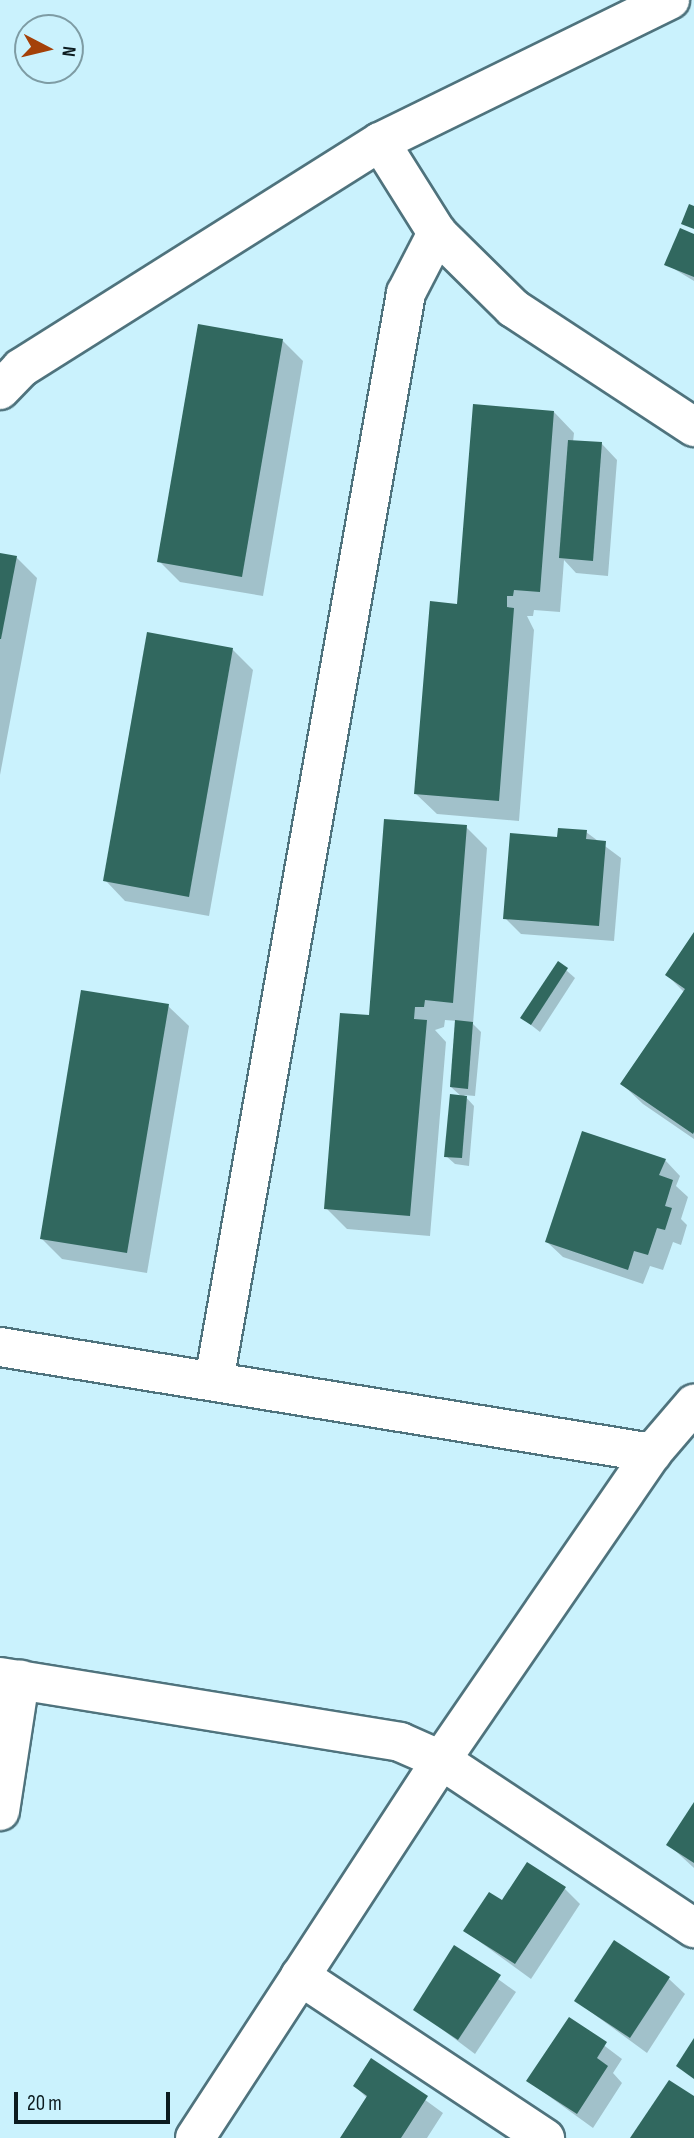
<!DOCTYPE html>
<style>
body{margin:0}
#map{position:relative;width:694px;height:2138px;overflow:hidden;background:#caf2fd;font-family:"Sofia Sans Condensed",sans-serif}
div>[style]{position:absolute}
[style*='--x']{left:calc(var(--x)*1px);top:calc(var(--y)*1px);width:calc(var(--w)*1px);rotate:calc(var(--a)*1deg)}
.shadow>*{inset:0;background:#0003}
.building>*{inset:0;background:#31685f}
.roads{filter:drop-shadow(2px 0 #4f737d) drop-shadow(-2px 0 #4f737d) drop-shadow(0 2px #4f737d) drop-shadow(0 -2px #4f737d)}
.minor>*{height:38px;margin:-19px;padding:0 19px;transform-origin:19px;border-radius:19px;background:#fff}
span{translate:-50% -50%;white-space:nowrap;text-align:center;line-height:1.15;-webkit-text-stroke:7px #caf2fd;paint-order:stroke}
.north{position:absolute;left:14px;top:14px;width:70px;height:70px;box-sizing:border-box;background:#caf2fd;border:2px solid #7e9ca4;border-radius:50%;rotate:97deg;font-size:19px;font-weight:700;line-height:28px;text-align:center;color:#0c1b1f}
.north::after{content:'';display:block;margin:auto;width:24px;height:32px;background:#a44109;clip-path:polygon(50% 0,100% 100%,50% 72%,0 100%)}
.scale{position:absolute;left:14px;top:2092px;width:156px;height:32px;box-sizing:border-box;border:4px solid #0c1b1f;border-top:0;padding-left:9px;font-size:21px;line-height:24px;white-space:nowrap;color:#0c1b1f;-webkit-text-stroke:5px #caf2fd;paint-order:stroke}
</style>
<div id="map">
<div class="shadow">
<div style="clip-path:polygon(694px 236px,694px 281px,666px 264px)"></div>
<div style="clip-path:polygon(282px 340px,303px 361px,263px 596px,180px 582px,159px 561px)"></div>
<div style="clip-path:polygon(554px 412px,574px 433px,573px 442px,602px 444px,617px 460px,608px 576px,576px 573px,564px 560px,560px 612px,534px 610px,533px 616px,527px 616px,534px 630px,519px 821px,437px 814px,416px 794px,458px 605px)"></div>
<div style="clip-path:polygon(0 555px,16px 557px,37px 578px,0 775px)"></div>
<div style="clip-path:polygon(232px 649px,253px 670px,209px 916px,125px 901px,105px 880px)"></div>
<div style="clip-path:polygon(466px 827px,487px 848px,473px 1024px,481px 1032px,475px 1096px,464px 1095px,474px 1106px,469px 1166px,455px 1164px,446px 1156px,462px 1097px,451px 1087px,457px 1021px,445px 1020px,444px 1027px,435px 1030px,446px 1042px,430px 1236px,347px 1229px,326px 1208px,371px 1017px)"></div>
<div style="clip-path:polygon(586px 832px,621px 858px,614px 941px,521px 934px,505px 918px,559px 839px)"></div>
<div style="clip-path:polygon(694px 935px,694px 1139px,643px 1104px,622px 1084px,684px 992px,667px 975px)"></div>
<div style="clip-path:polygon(558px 963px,575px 978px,540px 1032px,522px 1018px)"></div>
<div style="clip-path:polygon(168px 1006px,189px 1026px,147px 1273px,62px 1259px,41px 1238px)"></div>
<div style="clip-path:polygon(665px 1160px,680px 1176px,676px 1186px,688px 1197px,681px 1219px,687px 1225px,681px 1245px,673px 1242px,663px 1270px,650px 1266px,643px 1284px,563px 1257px,547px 1242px)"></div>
<div style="clip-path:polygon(694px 1806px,694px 1868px,669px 1845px)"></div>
<div style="clip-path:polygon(565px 1889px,580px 1904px,531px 1979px,465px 1931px,503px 1903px)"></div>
<div style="clip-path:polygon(455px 1948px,516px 1992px,475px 2054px,415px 2009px)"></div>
<div style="clip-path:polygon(669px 1979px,685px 1994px,647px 2053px,576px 2001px)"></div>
<div style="clip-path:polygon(569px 2019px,622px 2059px,613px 2073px,622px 2083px,593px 2128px,528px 2081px)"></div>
<div style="clip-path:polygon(372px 2061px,443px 2113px,427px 2138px,342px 2138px,368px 2099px,355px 2086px)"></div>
</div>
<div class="building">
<div style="clip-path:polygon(689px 204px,694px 206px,694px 229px,681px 224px)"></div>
<div style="clip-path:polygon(680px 228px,694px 234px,694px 277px,664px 265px)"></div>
<div style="clip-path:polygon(198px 324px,283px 339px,242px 577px,157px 562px)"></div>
<div style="clip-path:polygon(473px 404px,554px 411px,540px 592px,514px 590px,513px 596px,507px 596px,507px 607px,514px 608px,499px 801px,414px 794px,430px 601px,457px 604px)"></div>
<div style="clip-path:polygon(568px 440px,602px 442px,593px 561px,559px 558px)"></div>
<div style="clip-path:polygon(0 553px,17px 556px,1px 639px,0 639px)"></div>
<div style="clip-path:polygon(147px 632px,233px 648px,189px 897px,103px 881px)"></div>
<div style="clip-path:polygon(384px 819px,467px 825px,453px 1003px,425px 1000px,424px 1007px,415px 1007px,414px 1019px,427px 1020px,410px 1216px,324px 1209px,340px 1013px,369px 1015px)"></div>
<div style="clip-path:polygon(558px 828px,587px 830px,586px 839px,606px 841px,599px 926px,503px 919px,510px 833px,557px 837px)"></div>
<div style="clip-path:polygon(694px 932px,694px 1132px,693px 1134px,620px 1084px,685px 989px,665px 975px)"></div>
<div style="clip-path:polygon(558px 961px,568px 968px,531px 1025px,520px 1018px)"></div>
<div style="clip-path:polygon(81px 990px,169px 1004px,127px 1253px,40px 1239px)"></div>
<div style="clip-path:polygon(455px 1020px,473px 1022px,468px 1089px,450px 1087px)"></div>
<div style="clip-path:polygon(450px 1094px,467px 1096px,462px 1158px,444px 1157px)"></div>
<div style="clip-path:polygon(582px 1131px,666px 1159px,659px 1175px,673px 1180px,665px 1206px,672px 1208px,665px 1230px,657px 1228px,648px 1255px,634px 1251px,628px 1270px,545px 1242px)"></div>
<div style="clip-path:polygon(694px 1802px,694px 1863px,666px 1845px)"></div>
<div style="clip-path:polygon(527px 1862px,566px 1887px,515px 1964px,463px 1931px,489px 1892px,502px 1900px)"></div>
<div style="clip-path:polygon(614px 1940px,670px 1977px,630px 2038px,574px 2001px)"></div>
<div style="clip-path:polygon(454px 1945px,501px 1975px,458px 2040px,413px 2010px)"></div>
<div style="clip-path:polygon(569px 2017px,607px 2042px,597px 2058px,608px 2066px,577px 2114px,526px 2081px)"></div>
<div style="clip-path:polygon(694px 2038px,694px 2079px,676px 2066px)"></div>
<div style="clip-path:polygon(371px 2058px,428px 2096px,401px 2138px,340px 2138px,367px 2096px,353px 2086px)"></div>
<div style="clip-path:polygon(669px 2080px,694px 2096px,694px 2138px,630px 2138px)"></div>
</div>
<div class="roads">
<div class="minor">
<div style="--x:380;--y:142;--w:107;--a:57.9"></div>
<div style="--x:437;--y:233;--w:107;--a:44.6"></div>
<div style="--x:513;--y:308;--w:217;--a:33.3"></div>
<div style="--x:0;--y:390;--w:30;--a:-46"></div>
<div style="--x:21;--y:368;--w:424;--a:-32.2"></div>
<div style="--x:380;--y:142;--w:323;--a:-26.1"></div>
<div style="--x:0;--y:1347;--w:661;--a:9.23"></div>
<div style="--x:214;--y:1381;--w:1105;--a:-79.99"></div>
<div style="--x:406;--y:293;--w:68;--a:-62.7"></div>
<div style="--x:0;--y:1677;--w:405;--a:9.2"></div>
<div style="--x:400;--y:1742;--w:45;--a:23.7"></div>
<div style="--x:441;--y:1760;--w:304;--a:33.6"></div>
<div style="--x:0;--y:1811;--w:133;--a:-81.3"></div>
<div style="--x:300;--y:1976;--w:294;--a:33.5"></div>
<div style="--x:195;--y:2138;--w:451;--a:-56.9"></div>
<div style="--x:441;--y:1760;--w:373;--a:-55.5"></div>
<div style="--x:652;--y:1453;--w:65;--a:-49.4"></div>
</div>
</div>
<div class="north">N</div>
<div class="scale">20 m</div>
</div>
